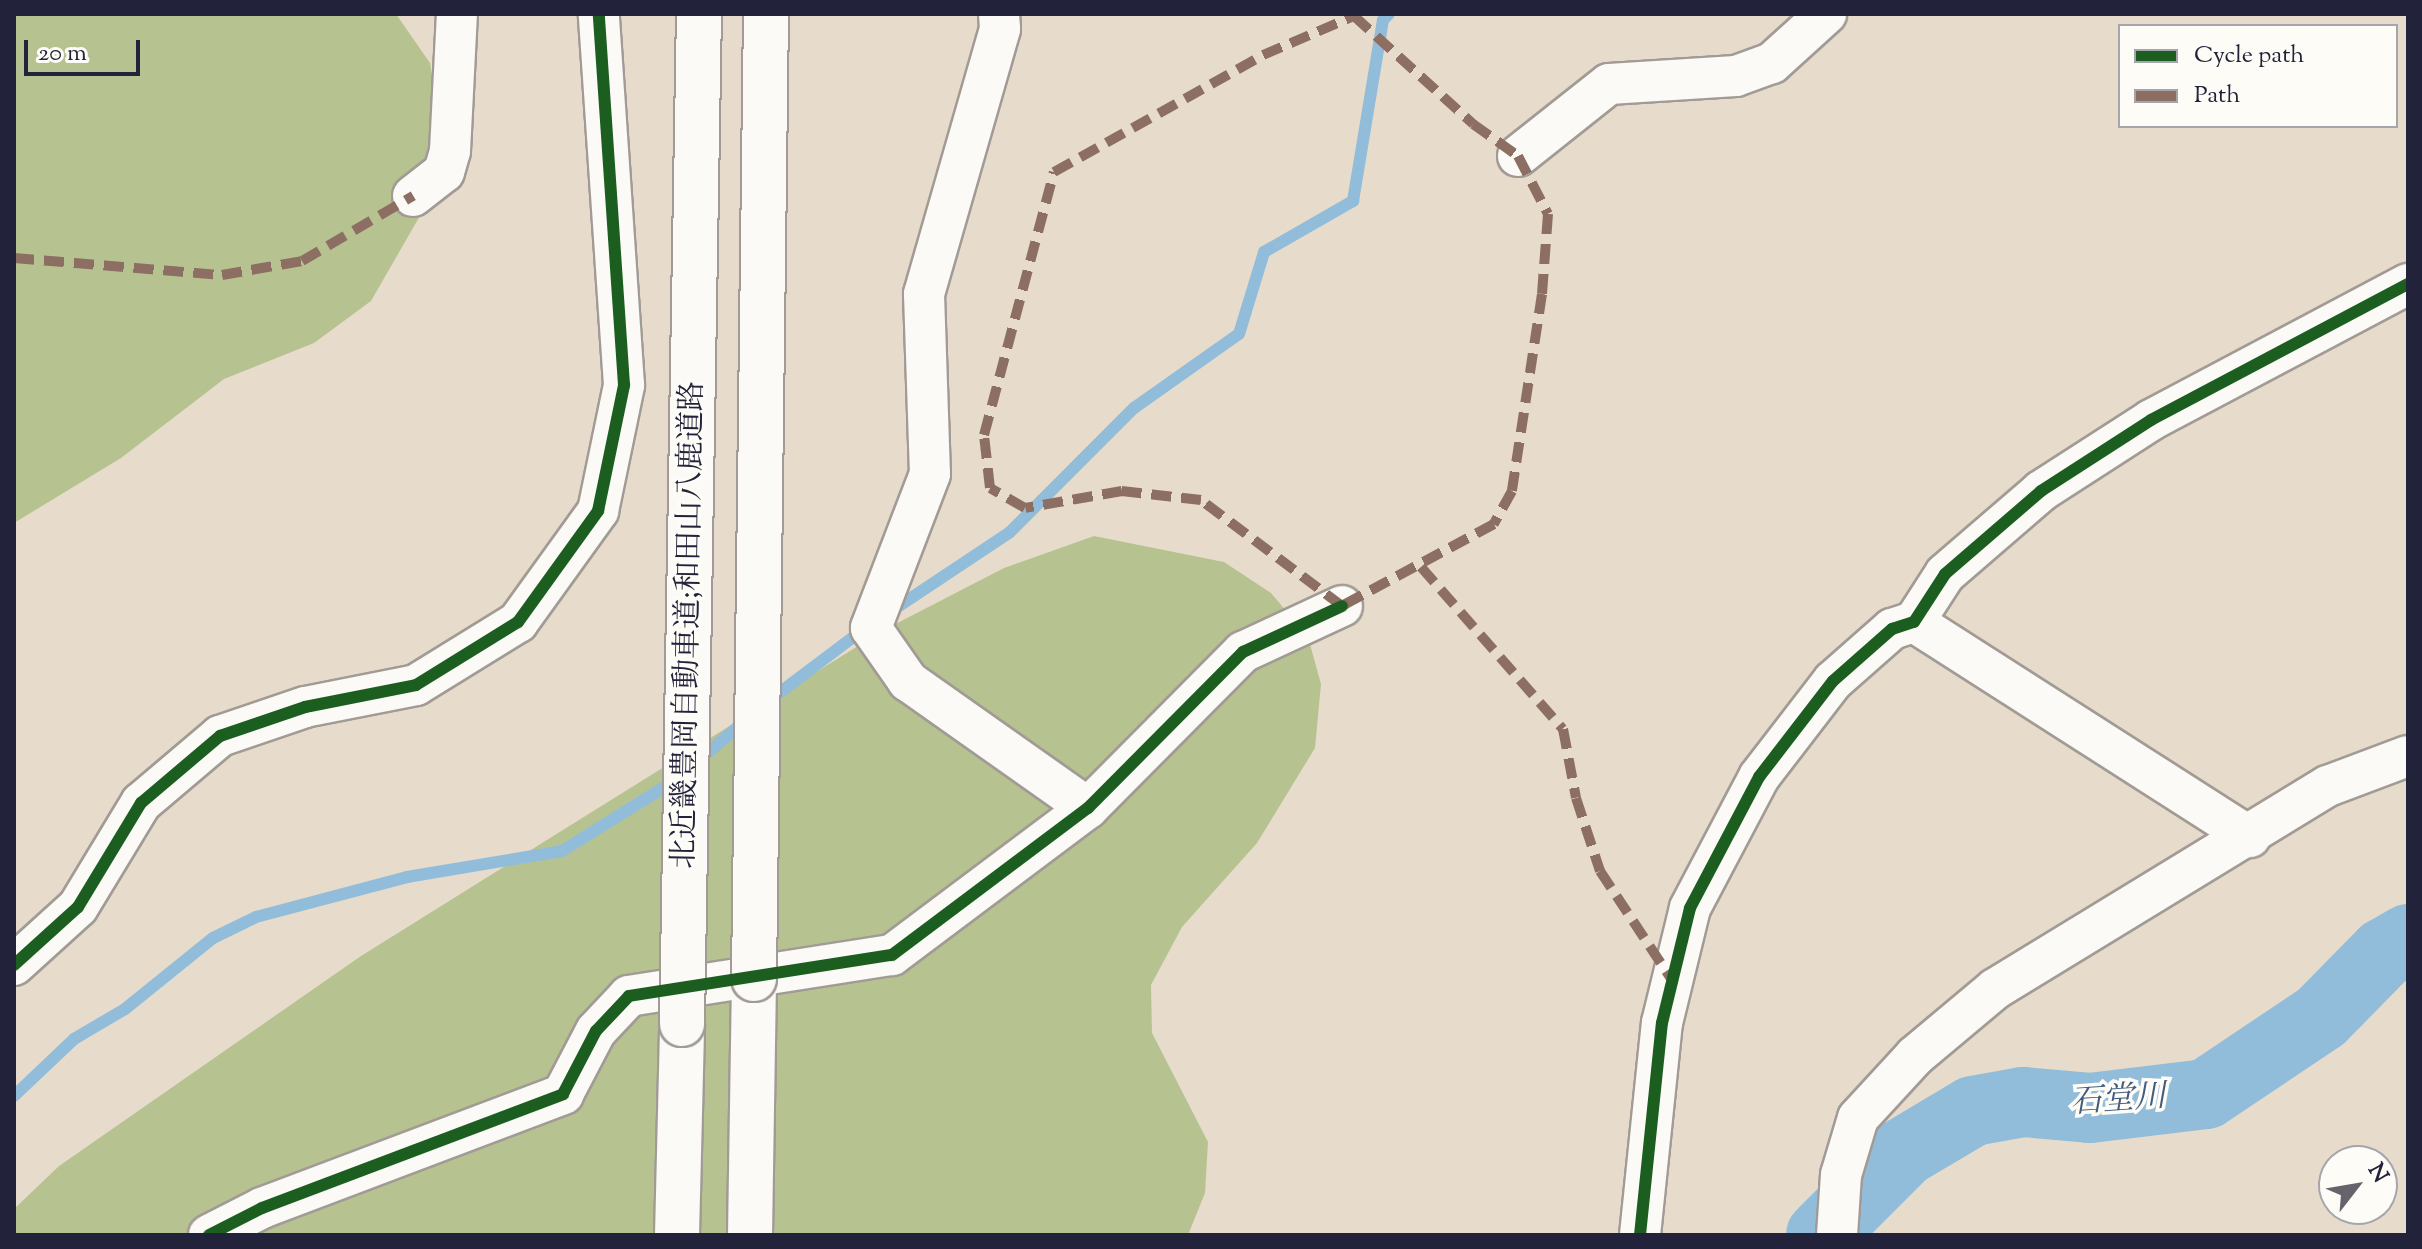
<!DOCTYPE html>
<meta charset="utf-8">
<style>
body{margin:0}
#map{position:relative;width:2422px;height:1249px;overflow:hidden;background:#e7dccb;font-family:"Sorts Mill Goudy","Noto Serif JP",serif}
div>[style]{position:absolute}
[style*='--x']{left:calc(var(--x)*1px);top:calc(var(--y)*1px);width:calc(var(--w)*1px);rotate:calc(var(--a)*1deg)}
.forest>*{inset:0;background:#b6c391}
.stream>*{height:12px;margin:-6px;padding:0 6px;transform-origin:6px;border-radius:6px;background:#91bdda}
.river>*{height:70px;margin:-35px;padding:0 35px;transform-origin:35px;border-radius:35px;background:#91bdda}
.roads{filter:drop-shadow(2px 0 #a29b95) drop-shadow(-2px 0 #a29b95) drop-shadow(0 2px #a29b95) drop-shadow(0 -2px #a29b95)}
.street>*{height:40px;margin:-20px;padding:0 20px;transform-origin:20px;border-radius:20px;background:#fbfaf7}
.highway>*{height:44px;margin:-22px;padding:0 22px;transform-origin:22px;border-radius:22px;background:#fbfaf7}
.bridges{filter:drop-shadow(2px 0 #a29b95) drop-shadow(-2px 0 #a29b95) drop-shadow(0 2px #a29b95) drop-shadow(0 -2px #a29b95)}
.highway-bridge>*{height:44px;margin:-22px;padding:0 22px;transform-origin:22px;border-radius:22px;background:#fbfaf7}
.quiet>*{height:10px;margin-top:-5px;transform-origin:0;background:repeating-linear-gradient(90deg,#8d6e63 0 20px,transparent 0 30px)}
.cycleway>*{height:12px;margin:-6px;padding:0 6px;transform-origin:6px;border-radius:6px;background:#1b5e20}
span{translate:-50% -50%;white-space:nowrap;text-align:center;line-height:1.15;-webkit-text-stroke:7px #fdfcf7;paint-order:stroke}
.street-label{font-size:30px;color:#22223b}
.water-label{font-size:32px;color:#405b7d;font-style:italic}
.frame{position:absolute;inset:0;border:16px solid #22223b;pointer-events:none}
.legend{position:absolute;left:2118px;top:24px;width:280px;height:104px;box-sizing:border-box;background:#fdfcf7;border:2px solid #a5a5ac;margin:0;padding:10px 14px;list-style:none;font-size:24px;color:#22223b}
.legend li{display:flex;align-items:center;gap:16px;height:40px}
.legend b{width:40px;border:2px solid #a5a5ac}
.north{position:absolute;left:2318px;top:1145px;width:80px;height:80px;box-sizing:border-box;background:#fdfcf7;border:2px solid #a5a5ac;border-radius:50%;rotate:59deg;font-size:22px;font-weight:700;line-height:32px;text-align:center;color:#22223b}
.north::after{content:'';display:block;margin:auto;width:28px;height:36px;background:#67636d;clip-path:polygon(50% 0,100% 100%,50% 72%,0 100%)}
.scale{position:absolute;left:24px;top:40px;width:116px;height:36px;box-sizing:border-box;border:4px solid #22223b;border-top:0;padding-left:10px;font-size:24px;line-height:28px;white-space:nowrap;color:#22223b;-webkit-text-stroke:6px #fdfcf7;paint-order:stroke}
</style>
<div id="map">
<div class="forest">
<div style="clip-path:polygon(14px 14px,396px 14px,430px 63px,441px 126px,436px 188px,371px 301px,314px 343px,224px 379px,121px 458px,14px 523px)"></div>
<div style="clip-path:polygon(1094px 536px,1224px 562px,1271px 593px,1308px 637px,1321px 684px,1315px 748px,1257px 843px,1182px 927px,1151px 985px,1152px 1033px,1208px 1142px,1205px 1193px,1188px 1235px,14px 1235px,14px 1209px,59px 1166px,361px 956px,882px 631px,1004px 568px)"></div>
</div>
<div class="stream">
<div style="--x:890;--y:612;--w:143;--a:-33.6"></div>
<div style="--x:1009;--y:533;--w:177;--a:-45"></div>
<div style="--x:1134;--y:408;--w:128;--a:-35.2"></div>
<div style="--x:1239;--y:334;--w:86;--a:-73"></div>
<div style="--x:1264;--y:252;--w:103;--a:-29.8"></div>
<div style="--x:1353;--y:201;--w:183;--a:-80.6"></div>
<div style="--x:1383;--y:20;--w:8;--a:-45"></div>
<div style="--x:767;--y:702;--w:121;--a:-37"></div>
<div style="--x:697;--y:762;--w:66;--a:-40.7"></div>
<div style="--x:14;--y:1096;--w:83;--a:-43.5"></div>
<div style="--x:74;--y:1039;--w:59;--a:-30.5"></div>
<div style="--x:125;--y:1009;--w:113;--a:-38.9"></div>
<div style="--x:213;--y:938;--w:48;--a:-26"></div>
<div style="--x:256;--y:917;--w:156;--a:-14.8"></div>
<div style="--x:407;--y:877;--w:157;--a:-9.5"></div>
<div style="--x:562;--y:851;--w:132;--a:-32"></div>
</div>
<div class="river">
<div style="--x:1821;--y:1235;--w:117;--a:-45"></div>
<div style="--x:1904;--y:1152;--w:80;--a:-30.7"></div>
<div style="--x:1973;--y:1111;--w:51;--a:-10.2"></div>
<div style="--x:2023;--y:1102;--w:67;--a:5.1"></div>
<div style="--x:2090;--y:1108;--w:117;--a:-6.9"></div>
<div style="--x:2206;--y:1094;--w:138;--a:-33.8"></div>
<div style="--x:2321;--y:1017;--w:90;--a:-45.5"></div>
<div style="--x:2384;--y:953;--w:28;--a:-30"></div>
</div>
<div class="roads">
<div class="street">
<div style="--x:999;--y:14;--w:15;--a:86"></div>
<div style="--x:1000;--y:29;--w:276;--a:106"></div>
<div style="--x:924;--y:294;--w:180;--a:88.1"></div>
<div style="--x:930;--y:474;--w:165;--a:111"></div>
<div style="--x:871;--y:628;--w:65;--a:55.1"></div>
<div style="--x:908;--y:681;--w:220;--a:35.2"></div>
<div style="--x:1518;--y:156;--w:116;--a:-38.4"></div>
<div style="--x:1609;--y:84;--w:127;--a:-3.6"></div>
<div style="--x:1736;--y:76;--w:38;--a:-20"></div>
<div style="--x:1772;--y:63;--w:73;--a:-42.2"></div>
<div style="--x:413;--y:196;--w:39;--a:-38"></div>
<div style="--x:444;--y:172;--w:22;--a:-74"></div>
<div style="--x:450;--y:151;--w:137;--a:-87.1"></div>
<div style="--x:1914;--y:622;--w:399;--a:32.6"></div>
<div style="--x:14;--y:965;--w:86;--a:-42.2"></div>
<div style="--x:78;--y:907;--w:122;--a:-58.8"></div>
<div style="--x:141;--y:803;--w:104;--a:-40.3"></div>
<div style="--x:220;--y:736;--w:90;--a:-18.8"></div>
<div style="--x:305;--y:707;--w:113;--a:-11.2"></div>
<div style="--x:416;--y:685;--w:120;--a:-31.7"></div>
<div style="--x:518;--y:622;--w:137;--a:-54.2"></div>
<div style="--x:598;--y:511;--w:129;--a:-78.3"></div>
<div style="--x:624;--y:385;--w:372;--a:-93.9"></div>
<div style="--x:209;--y:1235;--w:59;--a:-27"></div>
<div style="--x:262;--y:1208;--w:322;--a:-20.7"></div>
<div style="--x:563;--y:1094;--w:71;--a:-62.4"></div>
<div style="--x:596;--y:1031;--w:48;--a:-46.7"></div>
<div style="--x:629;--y:996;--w:266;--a:-8.9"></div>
<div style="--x:892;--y:955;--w:245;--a:-36.9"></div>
<div style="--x:1088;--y:808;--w:220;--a:-45.2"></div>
<div style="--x:1243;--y:652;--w:109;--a:-24.9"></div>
<div style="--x:1640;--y:1235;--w:213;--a:-84.1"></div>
<div style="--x:1662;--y:1023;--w:118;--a:-76.3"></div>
<div style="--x:1690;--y:908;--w:148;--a:-62.2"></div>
<div style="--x:1759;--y:777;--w:121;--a:-52.4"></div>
<div style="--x:1833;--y:681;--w:79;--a:-41.4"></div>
<div style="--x:1892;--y:629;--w:23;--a:-18"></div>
<div style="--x:1914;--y:622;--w:57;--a:-57.1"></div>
<div style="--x:1945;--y:574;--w:127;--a:-40.8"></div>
<div style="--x:2041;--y:491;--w:131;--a:-32.8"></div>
<div style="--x:2151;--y:420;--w:291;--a:-27.9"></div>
<div style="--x:1837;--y:1235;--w:60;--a:-86.2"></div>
<div style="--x:1841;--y:1175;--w:59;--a:-73.4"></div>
<div style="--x:1858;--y:1118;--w:84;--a:-47.4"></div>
<div style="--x:1915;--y:1056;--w:104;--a:-39.9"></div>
<div style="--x:1995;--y:989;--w:390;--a:-31.4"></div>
<div style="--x:2328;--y:786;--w:85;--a:-20.6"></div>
</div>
<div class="highway">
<div style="--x:677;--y:1235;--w:211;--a:-88.6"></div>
<div style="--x:750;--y:1235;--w:256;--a:-89.1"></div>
</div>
</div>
<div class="bridges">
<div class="highway-bridge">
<div style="--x:754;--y:979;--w:965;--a:-89.29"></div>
<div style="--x:682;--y:1024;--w:1010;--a:-89.04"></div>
</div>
</div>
<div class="quiet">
<div style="--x:1354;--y:16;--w:161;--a:42.2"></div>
<div style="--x:1473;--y:124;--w:55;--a:35.4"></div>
<div style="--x:1518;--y:156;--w:65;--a:62.7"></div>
<div style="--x:1548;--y:214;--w:80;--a:94.3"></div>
<div style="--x:1542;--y:294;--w:199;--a:98.7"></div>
<div style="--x:1512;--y:491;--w:38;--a:119"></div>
<div style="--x:1494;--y:524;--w:173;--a:151.7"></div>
<div style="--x:1342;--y:606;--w:176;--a:-143.1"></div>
<div style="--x:1201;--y:500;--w:80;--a:-173.5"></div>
<div style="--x:1122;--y:491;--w:98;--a:170.1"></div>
<div style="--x:1025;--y:508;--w:40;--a:-150.3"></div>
<div style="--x:990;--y:488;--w:53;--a:-96.5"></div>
<div style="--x:984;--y:435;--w:272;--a:-75.1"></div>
<div style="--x:1054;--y:172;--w:240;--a:-29.2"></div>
<div style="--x:1263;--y:55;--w:99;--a:-23.2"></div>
<div style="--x:1354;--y:16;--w:4;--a:-27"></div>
<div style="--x:14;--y:258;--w:209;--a:4.7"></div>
<div style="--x:222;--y:275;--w:81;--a:-9.9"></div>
<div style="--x:302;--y:261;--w:129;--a:-30.4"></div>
<div style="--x:1421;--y:567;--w:215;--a:48.8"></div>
<div style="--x:1563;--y:729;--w:70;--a:79.3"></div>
<div style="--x:1576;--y:798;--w:77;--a:71.8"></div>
<div style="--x:1600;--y:871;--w:131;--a:56.6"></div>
</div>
<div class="cycleway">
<div style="--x:14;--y:965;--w:86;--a:-42.2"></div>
<div style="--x:78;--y:907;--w:122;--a:-58.8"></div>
<div style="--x:141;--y:803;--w:104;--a:-40.3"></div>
<div style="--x:220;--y:736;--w:90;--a:-18.8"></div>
<div style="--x:305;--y:707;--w:113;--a:-11.2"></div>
<div style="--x:416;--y:685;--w:120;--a:-31.7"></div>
<div style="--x:518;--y:622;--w:137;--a:-54.2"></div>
<div style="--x:598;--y:511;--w:129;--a:-78.3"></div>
<div style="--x:624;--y:385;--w:372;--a:-93.9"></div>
<div style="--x:209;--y:1235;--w:59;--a:-27"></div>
<div style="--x:262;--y:1208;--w:322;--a:-20.7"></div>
<div style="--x:563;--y:1094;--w:71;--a:-62.4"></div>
<div style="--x:596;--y:1031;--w:48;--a:-46.7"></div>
<div style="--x:629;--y:996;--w:266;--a:-8.9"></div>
<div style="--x:892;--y:955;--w:245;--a:-36.9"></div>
<div style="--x:1088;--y:808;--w:220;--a:-45.2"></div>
<div style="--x:1243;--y:652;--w:109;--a:-24.9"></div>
<div style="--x:1640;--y:1235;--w:213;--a:-84.1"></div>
<div style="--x:1662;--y:1023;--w:118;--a:-76.3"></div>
<div style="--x:1690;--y:908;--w:148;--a:-62.2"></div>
<div style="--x:1759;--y:777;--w:121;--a:-52.4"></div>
<div style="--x:1833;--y:681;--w:79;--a:-41.4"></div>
<div style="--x:1892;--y:629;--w:23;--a:-18"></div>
<div style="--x:1914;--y:622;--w:57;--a:-57.1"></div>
<div style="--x:1945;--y:574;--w:127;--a:-40.8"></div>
<div style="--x:2041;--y:491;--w:131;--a:-32.8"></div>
<div style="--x:2151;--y:420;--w:291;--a:-27.9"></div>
</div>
<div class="street-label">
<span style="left:690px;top:625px;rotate:-89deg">北近畿豊岡自動車道;和田山八鹿道路</span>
</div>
<div class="water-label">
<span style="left:2118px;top:1101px;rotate:-4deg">石堂川</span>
</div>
<div class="frame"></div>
<ul class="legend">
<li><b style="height:10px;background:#1b5e20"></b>Cycle path</li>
<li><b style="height:10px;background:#8d6e63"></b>Path</li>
</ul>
<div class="north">N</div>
<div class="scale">20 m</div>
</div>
